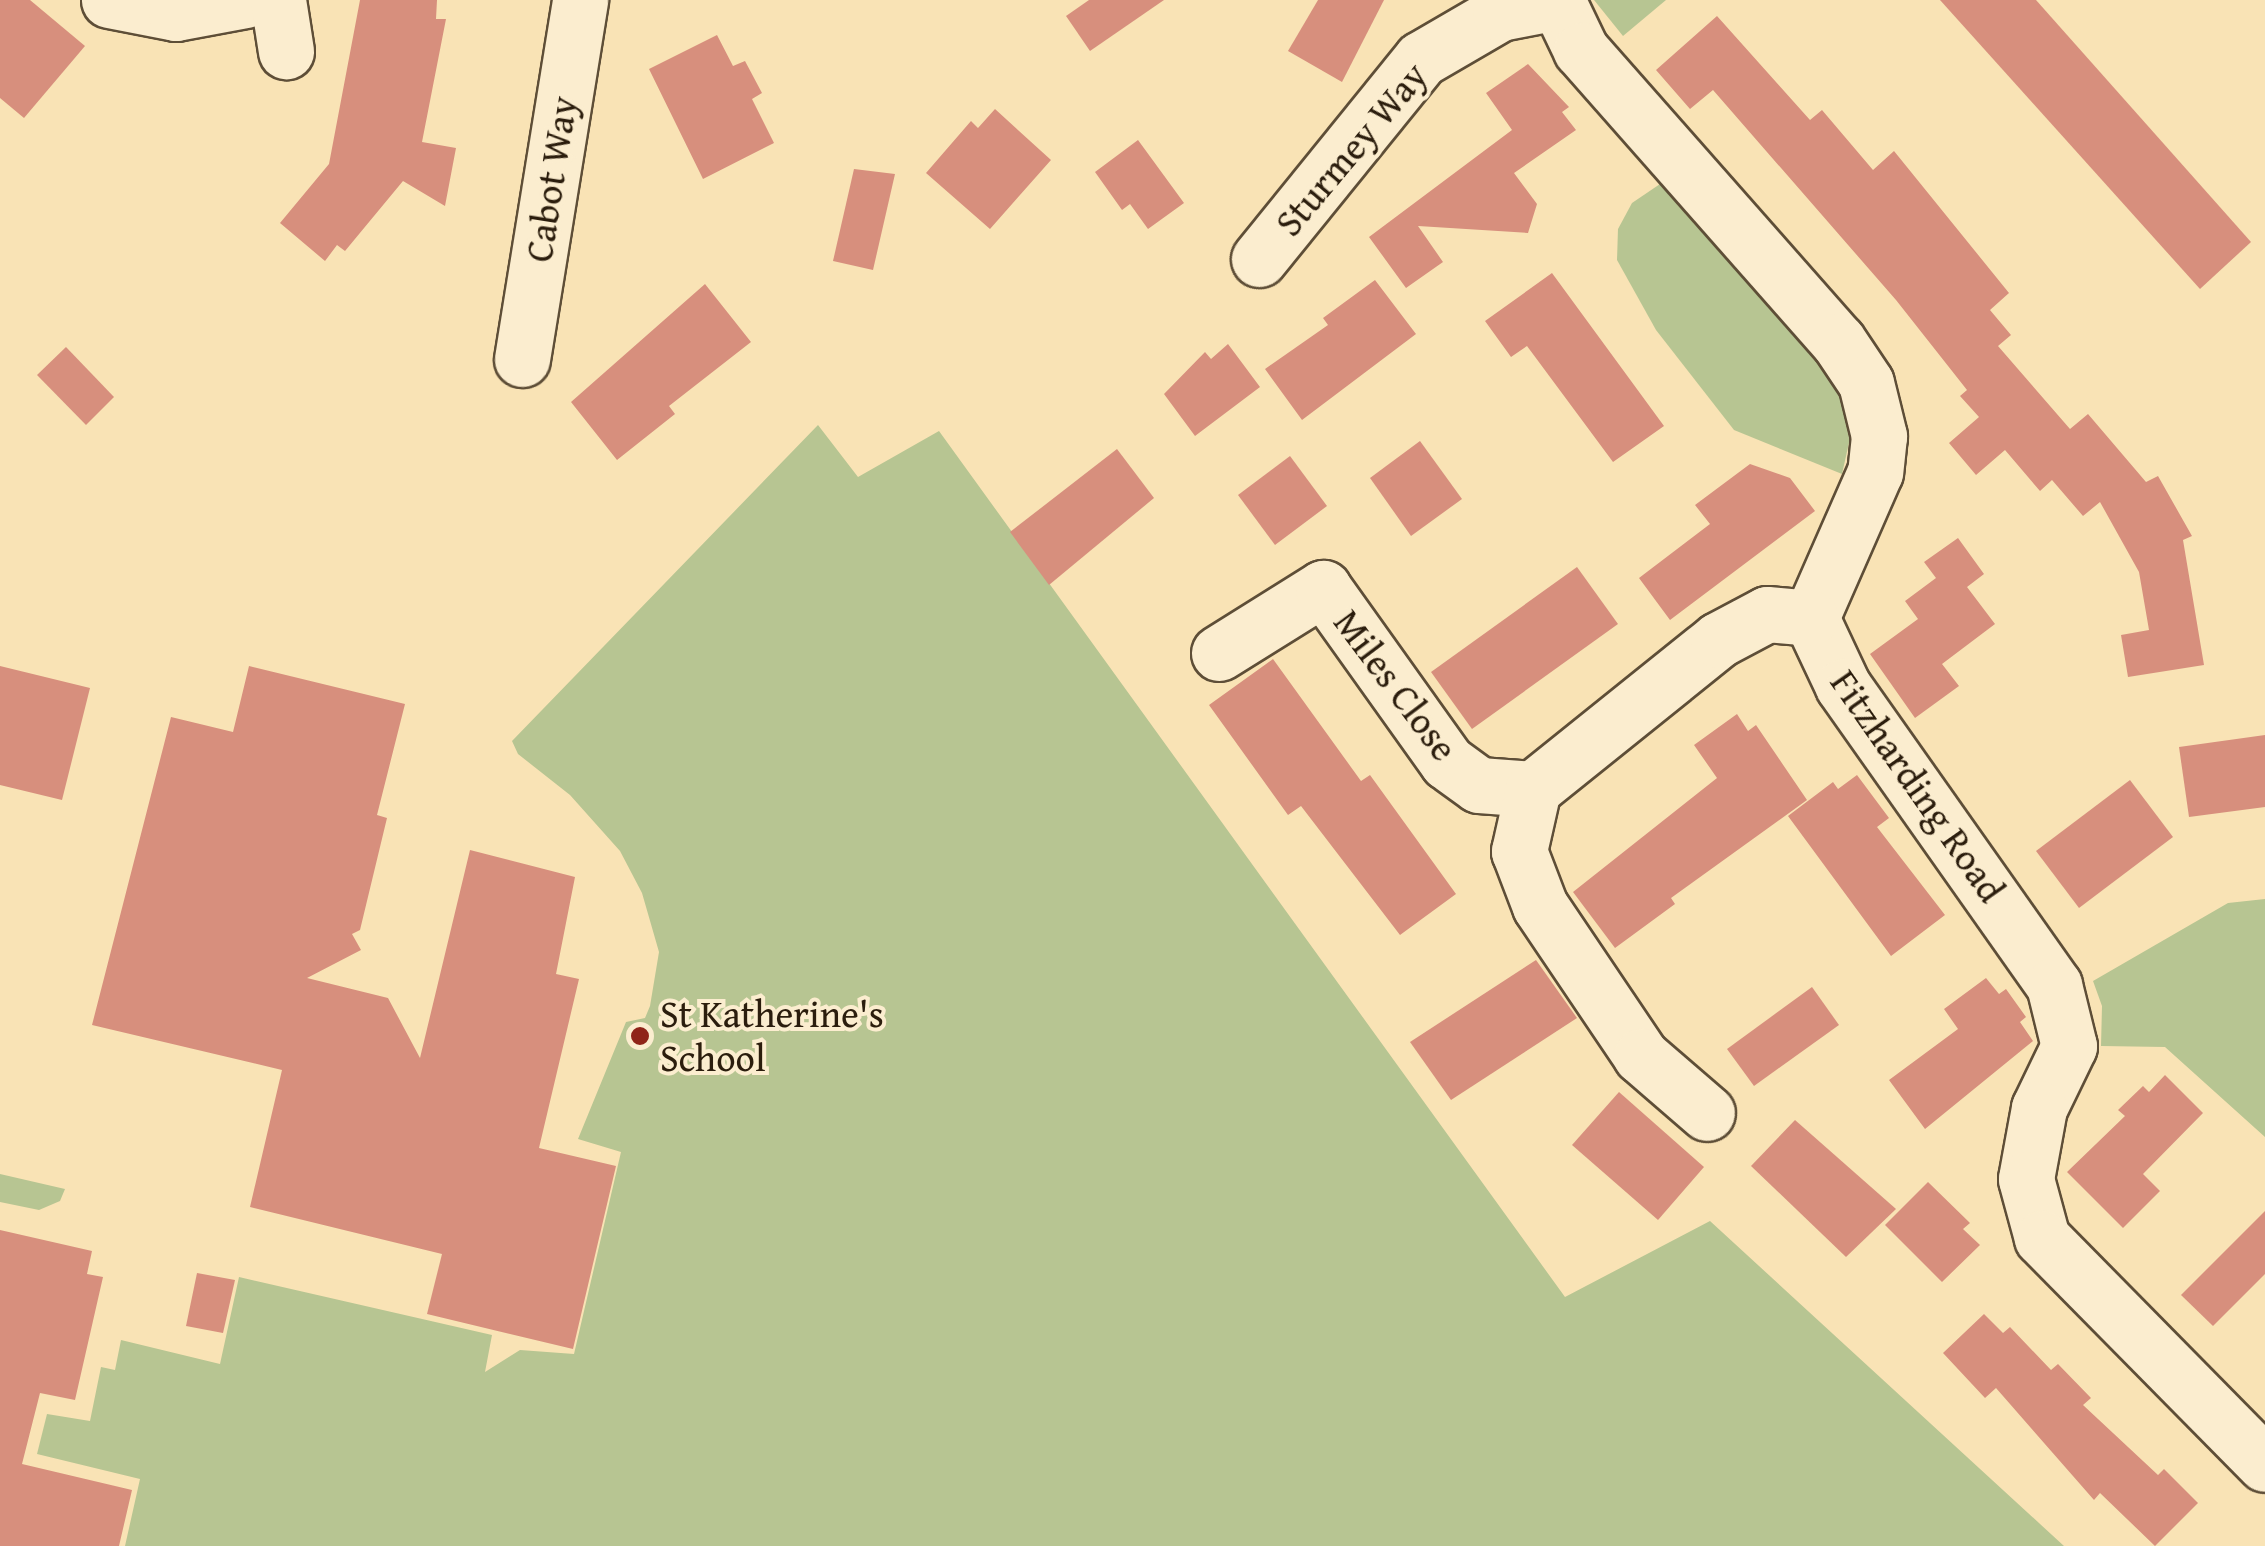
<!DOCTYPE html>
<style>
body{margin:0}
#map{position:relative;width:2265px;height:1546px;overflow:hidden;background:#f9e3b5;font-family:"Gentium Book Plus",serif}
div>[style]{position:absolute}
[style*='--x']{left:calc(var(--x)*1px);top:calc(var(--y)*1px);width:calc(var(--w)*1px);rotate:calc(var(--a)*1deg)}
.green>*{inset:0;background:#b7c592}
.building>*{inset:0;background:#d78f7d}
.roads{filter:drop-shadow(2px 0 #5e4e37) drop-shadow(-2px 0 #5e4e37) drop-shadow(0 2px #5e4e37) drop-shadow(0 -2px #5e4e37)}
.minor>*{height:55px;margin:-27.5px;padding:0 27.5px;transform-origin:27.5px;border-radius:27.5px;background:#fbedcf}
.dots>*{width:28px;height:28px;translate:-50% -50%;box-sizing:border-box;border:5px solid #fbedcf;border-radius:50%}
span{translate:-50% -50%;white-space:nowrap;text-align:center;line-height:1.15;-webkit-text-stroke:8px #fbedcf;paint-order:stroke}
.street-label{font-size:38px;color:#2b1d0d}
.poi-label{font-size:38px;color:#2b1d0d}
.left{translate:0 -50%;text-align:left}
</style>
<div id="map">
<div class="green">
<div style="clip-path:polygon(1594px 0,1666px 0,1623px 36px)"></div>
<div style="clip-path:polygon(1663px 182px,1835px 377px,1853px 425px,1842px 474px,1734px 430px,1656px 330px,1617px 260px,1618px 229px,1632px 203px)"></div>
<div style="clip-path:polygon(818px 425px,858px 477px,939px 431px,1565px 1297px,1710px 1221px,2064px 1546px,125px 1546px,140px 1479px,37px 1454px,47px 1414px,90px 1421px,101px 1367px,115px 1370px,121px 1340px,220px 1364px,239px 1277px,492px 1335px,485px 1372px,520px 1350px,574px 1354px,621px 1152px,578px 1139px,626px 1022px,645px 1018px,650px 1006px,659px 952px,642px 893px,620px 851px,570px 795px,518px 754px,512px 741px)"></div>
<div style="clip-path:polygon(2265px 899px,2265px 1137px,2165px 1047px,2101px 1046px,2102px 1006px,2093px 981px,2228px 903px)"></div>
<div style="clip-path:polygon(0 1174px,65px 1189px,60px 1201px,39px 1210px,0 1202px)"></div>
</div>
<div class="building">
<div style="clip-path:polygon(0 0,30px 0,85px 46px,24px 118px,0 98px)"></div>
<div style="clip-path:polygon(360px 0,437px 0,436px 19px,446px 19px,422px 142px,456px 148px,445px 206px,403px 181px,345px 251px,337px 245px,325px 261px,280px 223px,329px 164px)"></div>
<div style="clip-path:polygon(1089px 0,1164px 0,1090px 51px,1066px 16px)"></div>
<div style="clip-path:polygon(1318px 0,1384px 0,1342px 82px,1288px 51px)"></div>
<div style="clip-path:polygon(1940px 0,2036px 0,2251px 242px,2200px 289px)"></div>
<div style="clip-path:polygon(1717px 16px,1810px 120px,1822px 110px,1873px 170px,1894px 151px,2009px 293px,1990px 310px,2011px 335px,1998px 346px,2070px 429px,2088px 414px,2146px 482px,2158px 476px,2192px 536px,2183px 540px,2204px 665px,2128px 677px,2121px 635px,2149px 630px,2139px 572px,2100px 502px,2083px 516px,2052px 480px,2040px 491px,2005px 450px,1976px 475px,1949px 443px,1979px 417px,1960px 396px,1967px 390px,1896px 300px,1713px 90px,1690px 109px,1656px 70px)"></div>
<div style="clip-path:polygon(717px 35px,733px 66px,745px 61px,762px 93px,752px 99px,774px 143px,703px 179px,649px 69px)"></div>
<div style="clip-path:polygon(1528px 64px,1569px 107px,1562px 112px,1576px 130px,1514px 173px,1537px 204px,1528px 233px,1418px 226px,1443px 262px,1406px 288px,1369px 237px,1512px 130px,1486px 93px)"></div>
<div style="clip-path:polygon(995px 109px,1051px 160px,990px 229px,926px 173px,971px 121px,978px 128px)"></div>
<div style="clip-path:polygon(1138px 140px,1184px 203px,1148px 229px,1130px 204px,1122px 210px,1095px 172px)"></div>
<div style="clip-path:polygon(854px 169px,895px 174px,873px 270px,833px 261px)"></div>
<div style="clip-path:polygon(1552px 273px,1664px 426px,1613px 462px,1527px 346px,1511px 357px,1485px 321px)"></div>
<div style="clip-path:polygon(1375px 280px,1416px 334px,1302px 420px,1265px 369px,1328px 325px,1323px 318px)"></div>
<div style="clip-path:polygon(705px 284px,751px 342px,669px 406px,675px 414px,617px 460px,571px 402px)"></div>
<div style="clip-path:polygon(1228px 344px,1260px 387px,1195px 436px,1164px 394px,1205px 352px,1211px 359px)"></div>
<div style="clip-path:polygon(66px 347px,114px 397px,86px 425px,37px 375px)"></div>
<div style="clip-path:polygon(1420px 441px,1462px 499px,1411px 536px,1370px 478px)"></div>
<div style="clip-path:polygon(1117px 449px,1154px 498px,1049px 585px,1010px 532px)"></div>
<div style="clip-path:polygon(1290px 456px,1327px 506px,1275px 545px,1238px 495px)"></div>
<div style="clip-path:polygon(1750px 464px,1790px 478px,1815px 511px,1670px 620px,1639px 578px,1710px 524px,1695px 505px)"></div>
<div style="clip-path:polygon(1958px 538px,1984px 574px,1967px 587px,1995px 624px,1942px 664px,1959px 686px,1915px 718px,1870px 654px,1918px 619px,1905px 601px,1936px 578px,1924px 562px)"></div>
<div style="clip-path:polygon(1577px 567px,1618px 624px,1472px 729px,1431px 672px)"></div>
<div style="clip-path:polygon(1273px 659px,1361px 781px,1370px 775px,1456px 894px,1400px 935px,1301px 806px,1288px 815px,1209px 705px)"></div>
<div style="clip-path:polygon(0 666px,90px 688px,62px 800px,0 785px)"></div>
<div style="clip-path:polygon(249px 666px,405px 704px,377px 815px,387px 818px,360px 930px,352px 934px,361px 950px,307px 978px,388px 998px,420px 1058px,470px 850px,575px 877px,556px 974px,579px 979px,539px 1148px,616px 1166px,573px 1349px,427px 1314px,442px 1254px,250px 1207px,282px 1070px,92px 1025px,171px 717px,233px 732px)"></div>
<div style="clip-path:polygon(1737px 714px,1748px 731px,1756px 725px,1807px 800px,1671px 898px,1675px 904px,1615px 948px,1573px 892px,1717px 778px,1694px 745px)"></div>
<div style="clip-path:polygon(2265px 735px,2265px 807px,2189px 817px,2179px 747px)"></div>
<div style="clip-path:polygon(1857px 775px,1889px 818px,1877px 827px,1945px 915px,1891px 956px,1788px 816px,1833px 782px,1838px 789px)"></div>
<div style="clip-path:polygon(2130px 780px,2173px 837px,2079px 908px,2036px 851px)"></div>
<div style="clip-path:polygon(1536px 960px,1577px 1018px,1451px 1100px,1410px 1042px)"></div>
<div style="clip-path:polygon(1986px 978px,1999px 994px,2006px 989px,2026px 1017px,2020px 1022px,2033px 1041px,1925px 1129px,1889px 1080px,1958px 1029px,1944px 1009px)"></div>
<div style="clip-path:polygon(1812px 987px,1839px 1025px,1754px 1086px,1727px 1049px)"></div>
<div style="clip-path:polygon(2165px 1075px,2203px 1113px,2143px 1174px,2160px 1191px,2123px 1228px,2067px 1172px,2125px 1116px,2118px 1110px,2143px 1086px,2149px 1092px)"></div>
<div style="clip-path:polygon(1619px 1092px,1704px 1167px,1658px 1220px,1572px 1145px)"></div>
<div style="clip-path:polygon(1795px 1120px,1896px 1209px,1846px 1257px,1751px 1166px)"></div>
<div style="clip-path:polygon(1928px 1182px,1970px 1223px,1963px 1229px,1980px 1245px,1942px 1282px,1885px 1225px)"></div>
<div style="clip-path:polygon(2265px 1211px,2265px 1274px,2213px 1326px,2181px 1295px)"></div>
<div style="clip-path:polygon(0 1230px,92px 1251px,87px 1274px,103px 1277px,75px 1400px,40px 1393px,22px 1464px,132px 1490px,119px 1546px,0 1546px)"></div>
<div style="clip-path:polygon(197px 1273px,235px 1280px,223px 1333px,186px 1326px)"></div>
<div style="clip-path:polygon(1984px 1314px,2003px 1333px,2010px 1327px,2051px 1370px,2058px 1364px,2091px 1398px,2083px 1405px,2158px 1475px,2164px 1469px,2198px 1503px,2155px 1546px,2100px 1493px,2094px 1500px,1996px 1388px,1985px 1398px,1943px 1353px)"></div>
</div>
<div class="roads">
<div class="minor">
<div style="--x:109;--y:0;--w:68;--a:11"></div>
<div style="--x:176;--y:13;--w:71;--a:-10.5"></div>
<div style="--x:278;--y:0;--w:52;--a:81.1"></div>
<div style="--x:1557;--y:0;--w:55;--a:64.4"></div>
<div style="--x:1581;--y:50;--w:388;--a:48.6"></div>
<div style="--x:1838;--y:341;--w:50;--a:56.3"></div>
<div style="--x:1866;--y:383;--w:55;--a:76.2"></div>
<div style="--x:1879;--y:436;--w:36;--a:96"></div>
<div style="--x:1875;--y:472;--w:159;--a:113.7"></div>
<div style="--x:1811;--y:618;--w:75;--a:64.8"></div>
<div style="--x:1843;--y:686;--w:366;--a:54.8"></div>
<div style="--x:2054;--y:985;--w:63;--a:76.2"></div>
<div style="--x:2069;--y:1046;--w:69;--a:115.8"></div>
<div style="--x:2039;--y:1108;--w:72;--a:100.4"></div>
<div style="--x:2026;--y:1179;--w:61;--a:74.8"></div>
<div style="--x:2042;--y:1238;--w:317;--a:45.4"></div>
<div style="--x:1259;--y:259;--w:257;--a:-51"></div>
<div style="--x:1421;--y:59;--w:91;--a:-30.2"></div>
<div style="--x:1500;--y:13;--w:58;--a:-10.9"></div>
<div style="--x:522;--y:359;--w:364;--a:-80.8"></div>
<div style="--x:1219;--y:653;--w:123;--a:-32"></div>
<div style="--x:1323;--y:588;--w:214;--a:54.5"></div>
<div style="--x:1447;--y:762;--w:39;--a:36"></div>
<div style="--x:1479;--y:785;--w:54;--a:4.2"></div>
<div style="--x:1533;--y:789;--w:238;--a:-38.8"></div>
<div style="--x:1718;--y:640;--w:55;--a:-28"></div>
<div style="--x:1767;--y:614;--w:44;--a:5.2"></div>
<div style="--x:1533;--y:789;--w:64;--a:102.7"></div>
<div style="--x:1519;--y:851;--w:59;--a:69.1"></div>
<div style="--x:1540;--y:906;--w:181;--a:56"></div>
<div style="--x:1641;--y:1056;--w:87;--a:40.8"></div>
</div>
</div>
<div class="dots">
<div style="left:640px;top:1036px;background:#8f2418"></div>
</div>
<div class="street-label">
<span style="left:1351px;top:149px;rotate:-50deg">Sturmey Way</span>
<span style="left:551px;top:179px;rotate:-81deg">Cabot Way</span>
<span style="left:1396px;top:685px;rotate:53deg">Miles Close</span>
<span style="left:1918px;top:786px;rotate:55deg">Fitzharding Road</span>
</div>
<div class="poi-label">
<span class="left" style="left:660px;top:1036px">St Katherine's<br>School</span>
</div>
</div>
